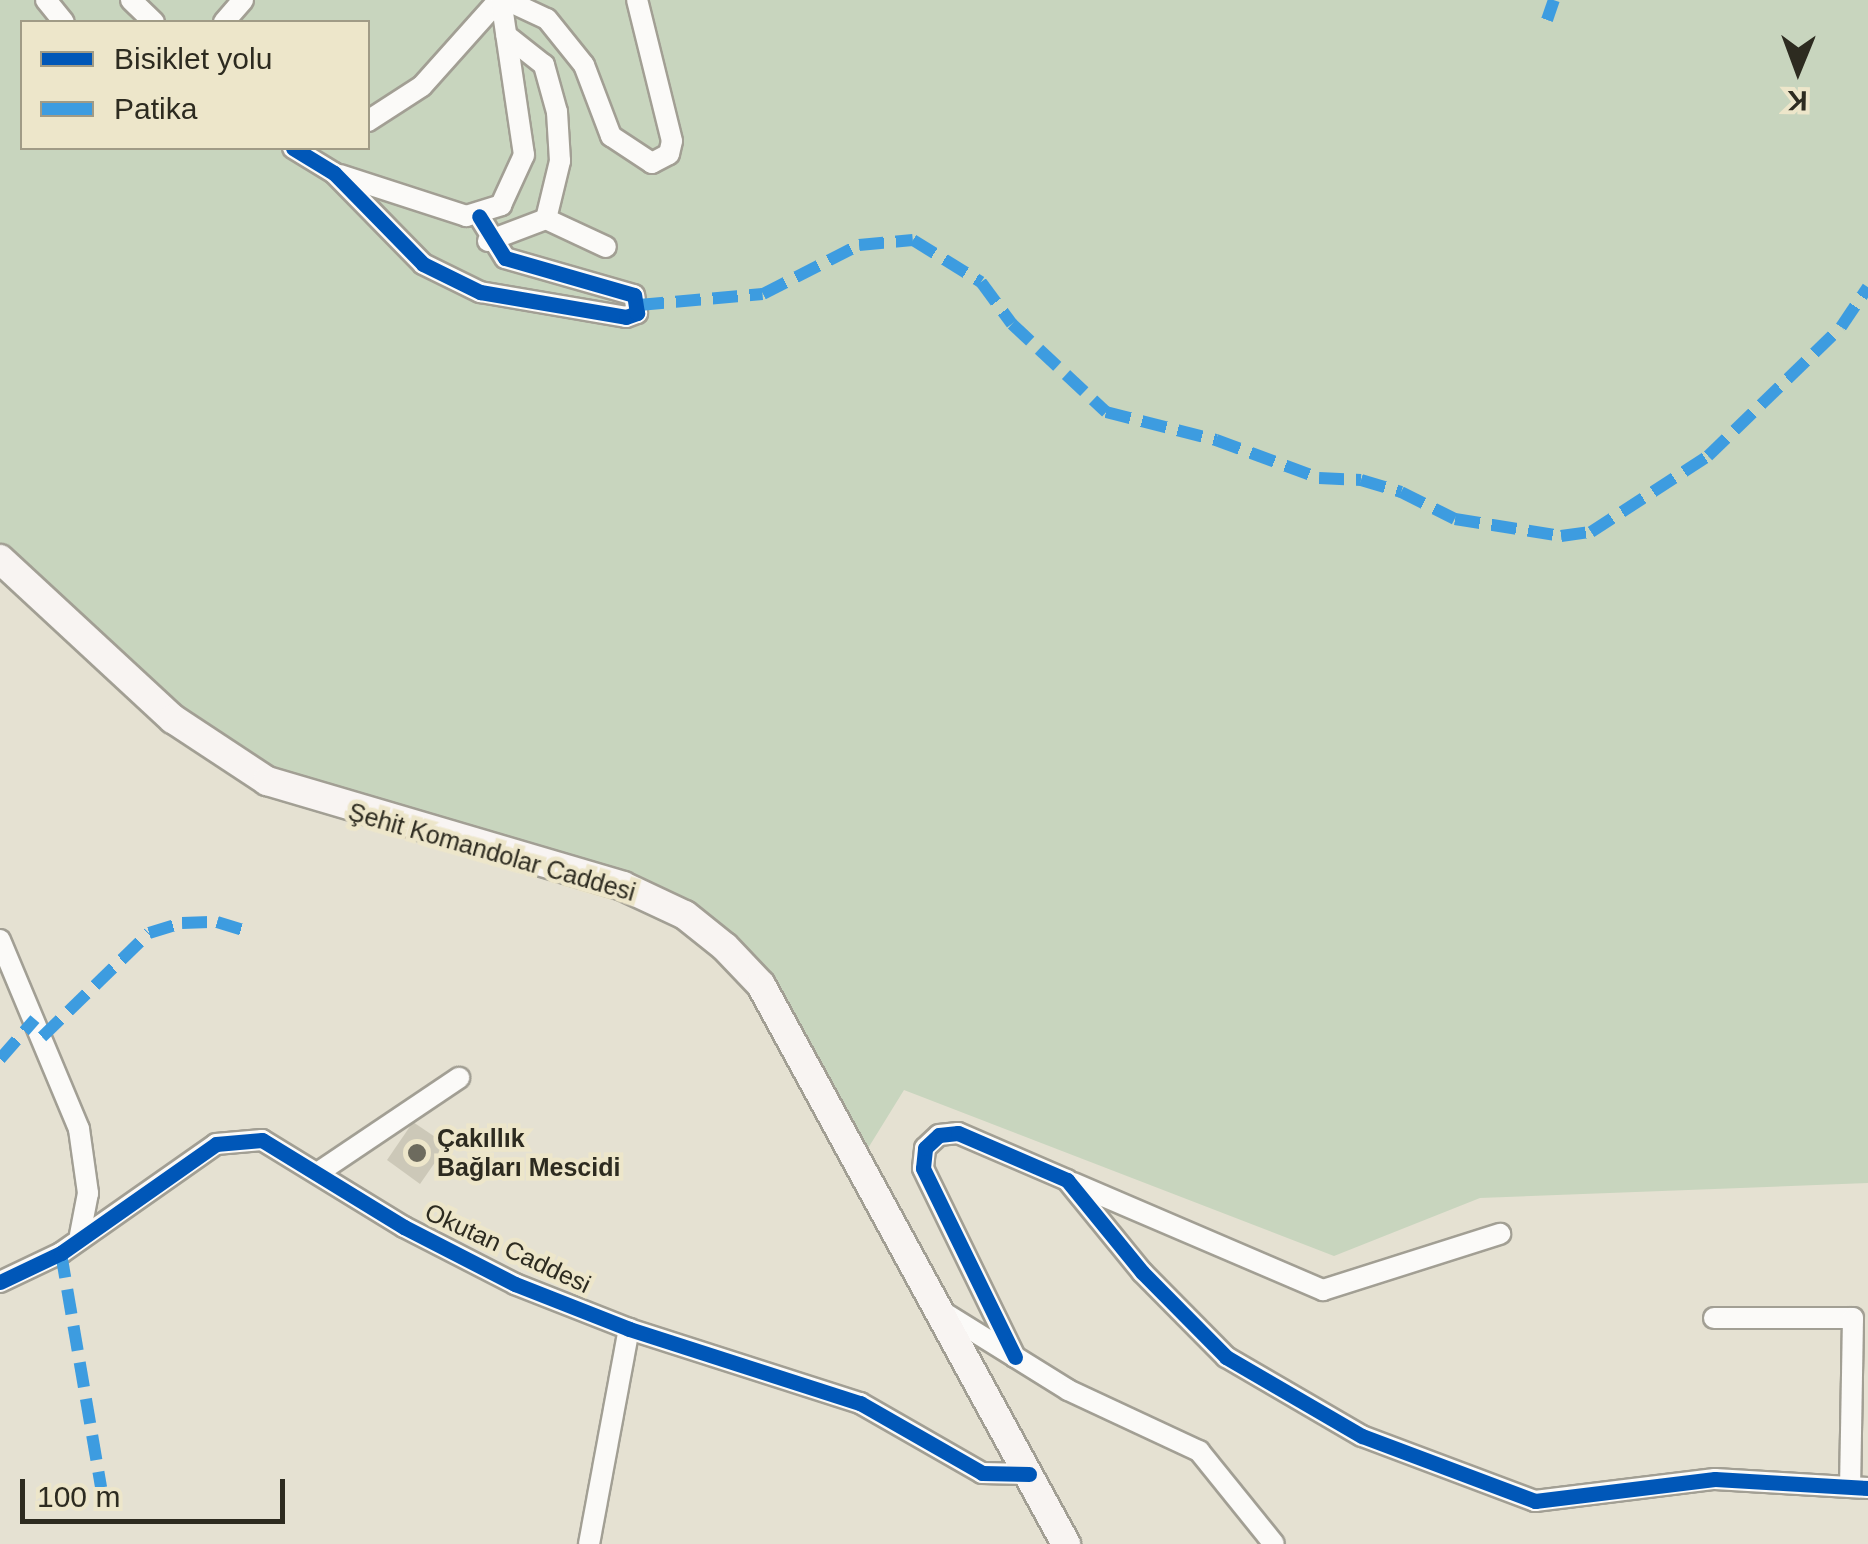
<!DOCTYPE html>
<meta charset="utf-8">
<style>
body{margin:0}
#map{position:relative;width:1868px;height:1544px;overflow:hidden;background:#e5e1d2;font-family:Arial,sans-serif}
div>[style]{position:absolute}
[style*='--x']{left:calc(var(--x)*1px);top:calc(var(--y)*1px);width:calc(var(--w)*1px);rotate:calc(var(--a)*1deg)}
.green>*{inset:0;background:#c8d5be}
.building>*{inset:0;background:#ccc8b8}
.roads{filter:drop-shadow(2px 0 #a29f94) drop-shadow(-2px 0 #a29f94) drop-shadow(0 2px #a29f94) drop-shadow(0 -2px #a29f94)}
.street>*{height:20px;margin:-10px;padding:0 10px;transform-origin:10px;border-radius:10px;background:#fbfaf8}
.secondary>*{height:28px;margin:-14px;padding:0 14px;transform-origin:14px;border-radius:14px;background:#f8f4f2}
.quiet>*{height:12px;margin-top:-6px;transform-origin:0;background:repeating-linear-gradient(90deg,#3d9ce0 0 25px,transparent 0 37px)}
.cycleway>*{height:15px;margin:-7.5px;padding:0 7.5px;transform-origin:7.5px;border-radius:7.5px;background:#0057b8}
.dots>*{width:28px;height:28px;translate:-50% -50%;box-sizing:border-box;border:5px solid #ede6ca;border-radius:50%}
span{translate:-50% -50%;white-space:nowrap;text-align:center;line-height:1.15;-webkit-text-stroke:9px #ede6ca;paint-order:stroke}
.street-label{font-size:25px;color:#2d2b20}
.poi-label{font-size:25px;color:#2d2b20;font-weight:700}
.left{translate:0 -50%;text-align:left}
.legend{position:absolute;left:20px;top:20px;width:350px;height:130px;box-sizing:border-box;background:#ede6ca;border:2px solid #a09b86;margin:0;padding:12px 18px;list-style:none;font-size:30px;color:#2d2b20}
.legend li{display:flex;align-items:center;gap:20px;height:50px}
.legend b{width:50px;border:2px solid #a09b86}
.north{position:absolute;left:1748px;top:20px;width:100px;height:100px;-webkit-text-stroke:8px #ede6ca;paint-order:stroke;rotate:181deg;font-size:28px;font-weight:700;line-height:40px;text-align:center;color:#2d2b20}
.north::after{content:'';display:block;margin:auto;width:35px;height:45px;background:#2d2b20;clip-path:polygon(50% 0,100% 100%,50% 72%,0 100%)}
.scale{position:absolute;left:20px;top:1479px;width:265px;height:45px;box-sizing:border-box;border:5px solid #2d2b20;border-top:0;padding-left:12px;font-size:30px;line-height:35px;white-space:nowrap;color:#2d2b20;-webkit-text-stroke:8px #ede6ca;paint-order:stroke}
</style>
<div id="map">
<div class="green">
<div style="clip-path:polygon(evenodd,0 0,1868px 0,1868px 1183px,1480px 1198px,1334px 1256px,904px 1090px,862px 1158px,769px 991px,684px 918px,245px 768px,0 558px,0 0,22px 22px,368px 22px,368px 148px,22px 148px,22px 22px)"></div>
</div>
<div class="building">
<div style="clip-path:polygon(413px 1122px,447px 1145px,420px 1184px,387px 1160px)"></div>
</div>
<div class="roads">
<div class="street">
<div style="--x:46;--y:0;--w:28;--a:51"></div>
<div style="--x:131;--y:0;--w:32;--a:44"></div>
<div style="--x:506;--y:0;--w:45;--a:24.9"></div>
<div style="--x:547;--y:19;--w:59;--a:51.2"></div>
<div style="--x:584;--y:65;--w:76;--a:69.2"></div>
<div style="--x:611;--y:136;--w:49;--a:33.4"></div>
<div style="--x:652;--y:163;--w:19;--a:-28"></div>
<div style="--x:669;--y:154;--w:13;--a:-77"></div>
<div style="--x:672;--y:141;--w:145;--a:-103.9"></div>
<div style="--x:224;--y:22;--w:29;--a:-49"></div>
<div style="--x:368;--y:121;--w:64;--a:-32.9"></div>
<div style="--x:422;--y:86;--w:115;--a:-48.2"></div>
<div style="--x:293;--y:148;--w:48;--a:31.4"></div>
<div style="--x:334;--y:173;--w:127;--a:45.6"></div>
<div style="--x:423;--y:264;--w:64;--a:26.2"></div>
<div style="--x:480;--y:292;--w:148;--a:9.7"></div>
<div style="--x:626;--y:317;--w:12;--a:-20"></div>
<div style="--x:637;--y:313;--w:18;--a:-99"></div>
<div style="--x:634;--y:295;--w:134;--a:-164"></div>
<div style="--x:505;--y:258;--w:49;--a:-121.8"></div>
<div style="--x:340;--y:175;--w:133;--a:18"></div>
<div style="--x:466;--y:216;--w:37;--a:-17"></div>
<div style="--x:501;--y:205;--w:55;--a:-65.3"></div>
<div style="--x:524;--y:155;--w:157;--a:-98.4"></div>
<div style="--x:546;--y:219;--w:66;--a:25"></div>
<div style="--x:488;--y:241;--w:62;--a:-20.8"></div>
<div style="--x:546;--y:219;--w:60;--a:-76.4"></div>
<div style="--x:560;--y:161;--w:49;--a:-93.5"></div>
<div style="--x:557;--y:112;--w:49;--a:-105.5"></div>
<div style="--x:544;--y:65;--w:48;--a:-141.7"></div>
<div style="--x:0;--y:940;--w:205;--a:67.3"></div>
<div style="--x:79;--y:1129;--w:65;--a:82"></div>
<div style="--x:88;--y:1193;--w:43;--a:100.8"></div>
<div style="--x:319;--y:1172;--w:169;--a:-33.9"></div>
<div style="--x:1073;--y:1183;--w:272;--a:23.2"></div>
<div style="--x:1323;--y:1290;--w:186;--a:-17.6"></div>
<div style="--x:0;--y:1282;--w:68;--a:-25.4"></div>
<div style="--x:61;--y:1253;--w:189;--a:-35.1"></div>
<div style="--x:216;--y:1144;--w:46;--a:-5"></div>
<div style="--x:262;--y:1140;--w:167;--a:31.5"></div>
<div style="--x:404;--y:1227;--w:125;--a:27.2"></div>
<div style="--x:515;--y:1284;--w:123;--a:21.5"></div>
<div style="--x:629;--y:1329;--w:243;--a:17.8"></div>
<div style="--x:860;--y:1403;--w:141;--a:29.8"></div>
<div style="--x:982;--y:1473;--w:47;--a:1.2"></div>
<div style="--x:938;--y:1309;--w:153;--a:31.9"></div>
<div style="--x:1068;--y:1390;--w:145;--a:25"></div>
<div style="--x:1199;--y:1451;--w:119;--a:51.1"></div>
<div style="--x:1714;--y:1318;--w:139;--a:0"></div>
<div style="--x:1853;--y:1318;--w:169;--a:91"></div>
<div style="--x:1015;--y:1357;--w:210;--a:-116"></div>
<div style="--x:923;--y:1168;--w:20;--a:-84"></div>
<div style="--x:925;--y:1148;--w:19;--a:-43"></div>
<div style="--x:939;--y:1135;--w:19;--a:-6"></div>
<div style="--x:958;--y:1133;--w:119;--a:23.3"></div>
<div style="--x:1067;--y:1180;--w:119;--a:50.8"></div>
<div style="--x:1142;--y:1272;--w:120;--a:45.3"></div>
<div style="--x:1226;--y:1357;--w:157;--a:30.2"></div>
<div style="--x:1362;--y:1436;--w:185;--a:20.6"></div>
<div style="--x:1535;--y:1501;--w:181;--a:-7"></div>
<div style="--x:1715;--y:1479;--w:153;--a:3.4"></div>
<div style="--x:589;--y:1544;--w:219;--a:-79.5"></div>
</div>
<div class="secondary">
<div style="--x:0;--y:559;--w:236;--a:42.8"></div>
<div style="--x:173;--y:719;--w:113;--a:33.4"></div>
<div style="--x:267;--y:781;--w:371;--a:16.4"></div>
<div style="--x:623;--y:886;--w:68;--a:25.1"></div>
<div style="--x:685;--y:915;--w:51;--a:38.7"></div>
<div style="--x:725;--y:947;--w:52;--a:46.5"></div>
<div style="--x:761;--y:985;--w:637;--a:61.38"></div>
</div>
</div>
<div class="quiet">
<div style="--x:1547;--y:20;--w:21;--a:-71"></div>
<div style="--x:639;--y:305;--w:124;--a:-5.1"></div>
<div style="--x:763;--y:294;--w:108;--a:-27"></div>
<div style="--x:859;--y:245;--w:54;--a:-5.3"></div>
<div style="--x:913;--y:240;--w:80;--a:31.7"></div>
<div style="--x:981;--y:282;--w:52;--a:53.6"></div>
<div style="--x:1012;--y:324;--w:129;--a:43.1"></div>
<div style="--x:1106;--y:412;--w:114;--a:14.3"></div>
<div style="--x:1216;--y:440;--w:110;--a:20.3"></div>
<div style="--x:1319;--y:478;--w:42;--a:2.7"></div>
<div style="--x:1361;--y:480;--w:42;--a:16.7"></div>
<div style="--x:1401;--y:492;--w:60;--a:26.6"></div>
<div style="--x:1455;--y:519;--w:107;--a:9.1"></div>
<div style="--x:1561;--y:536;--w:30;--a:-8"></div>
<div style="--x:1591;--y:532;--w:140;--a:-33"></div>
<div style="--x:1708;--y:456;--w:185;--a:-44.1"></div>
<div style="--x:1841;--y:327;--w:48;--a:-56"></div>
<div style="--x:42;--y:1037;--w:149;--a:-44.2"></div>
<div style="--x:149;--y:933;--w:34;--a:-17"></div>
<div style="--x:182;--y:923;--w:35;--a:-2"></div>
<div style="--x:217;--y:922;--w:34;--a:17"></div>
<div style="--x:0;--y:1059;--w:53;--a:-48.8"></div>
<div style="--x:61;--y:1253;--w:238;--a:80.3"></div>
</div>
<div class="cycleway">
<div style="--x:293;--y:148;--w:48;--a:31.4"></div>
<div style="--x:334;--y:173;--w:127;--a:45.6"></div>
<div style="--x:423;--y:264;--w:64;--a:26.2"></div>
<div style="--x:480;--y:292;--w:148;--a:9.7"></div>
<div style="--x:626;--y:317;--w:12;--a:-20"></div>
<div style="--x:637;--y:313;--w:18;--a:-99"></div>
<div style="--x:634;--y:295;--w:134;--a:-164"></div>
<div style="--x:505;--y:258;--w:49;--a:-121.8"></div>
<div style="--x:0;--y:1282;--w:68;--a:-25.4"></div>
<div style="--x:61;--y:1253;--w:189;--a:-35.1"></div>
<div style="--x:216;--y:1144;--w:46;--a:-5"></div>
<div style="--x:262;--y:1140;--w:167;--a:31.5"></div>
<div style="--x:404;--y:1227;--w:125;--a:27.2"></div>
<div style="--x:515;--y:1284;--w:123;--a:21.5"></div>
<div style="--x:629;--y:1329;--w:243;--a:17.8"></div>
<div style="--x:860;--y:1403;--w:141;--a:29.8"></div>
<div style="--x:982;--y:1473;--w:47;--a:1.2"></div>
<div style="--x:1015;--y:1357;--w:210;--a:-116"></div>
<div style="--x:923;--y:1168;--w:20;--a:-84"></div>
<div style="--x:925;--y:1148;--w:19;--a:-43"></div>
<div style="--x:939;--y:1135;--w:19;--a:-6"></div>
<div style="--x:958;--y:1133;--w:119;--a:23.3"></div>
<div style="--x:1067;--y:1180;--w:119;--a:50.8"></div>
<div style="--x:1142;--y:1272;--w:120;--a:45.3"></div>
<div style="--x:1226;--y:1357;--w:157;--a:30.2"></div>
<div style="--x:1362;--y:1436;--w:185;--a:20.6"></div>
<div style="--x:1535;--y:1501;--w:181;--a:-7"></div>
<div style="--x:1715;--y:1479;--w:153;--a:3.4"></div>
</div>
<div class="dots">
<div style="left:417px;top:1153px;background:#6d6b5e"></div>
</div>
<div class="street-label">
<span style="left:492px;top:852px;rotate:16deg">Şehit Komandolar Caddesi</span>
<span style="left:508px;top:1248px;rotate:25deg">Okutan Caddesi</span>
</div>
<div class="poi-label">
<span class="left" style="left:437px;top:1153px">Çakıllık<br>Bağları Mescidi</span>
</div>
<ul class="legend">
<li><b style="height:12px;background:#0057b8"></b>Bisiklet yolu</li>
<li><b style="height:12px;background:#3d9ce0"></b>Patika</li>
</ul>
<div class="north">K</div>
<div class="scale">100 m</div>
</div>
